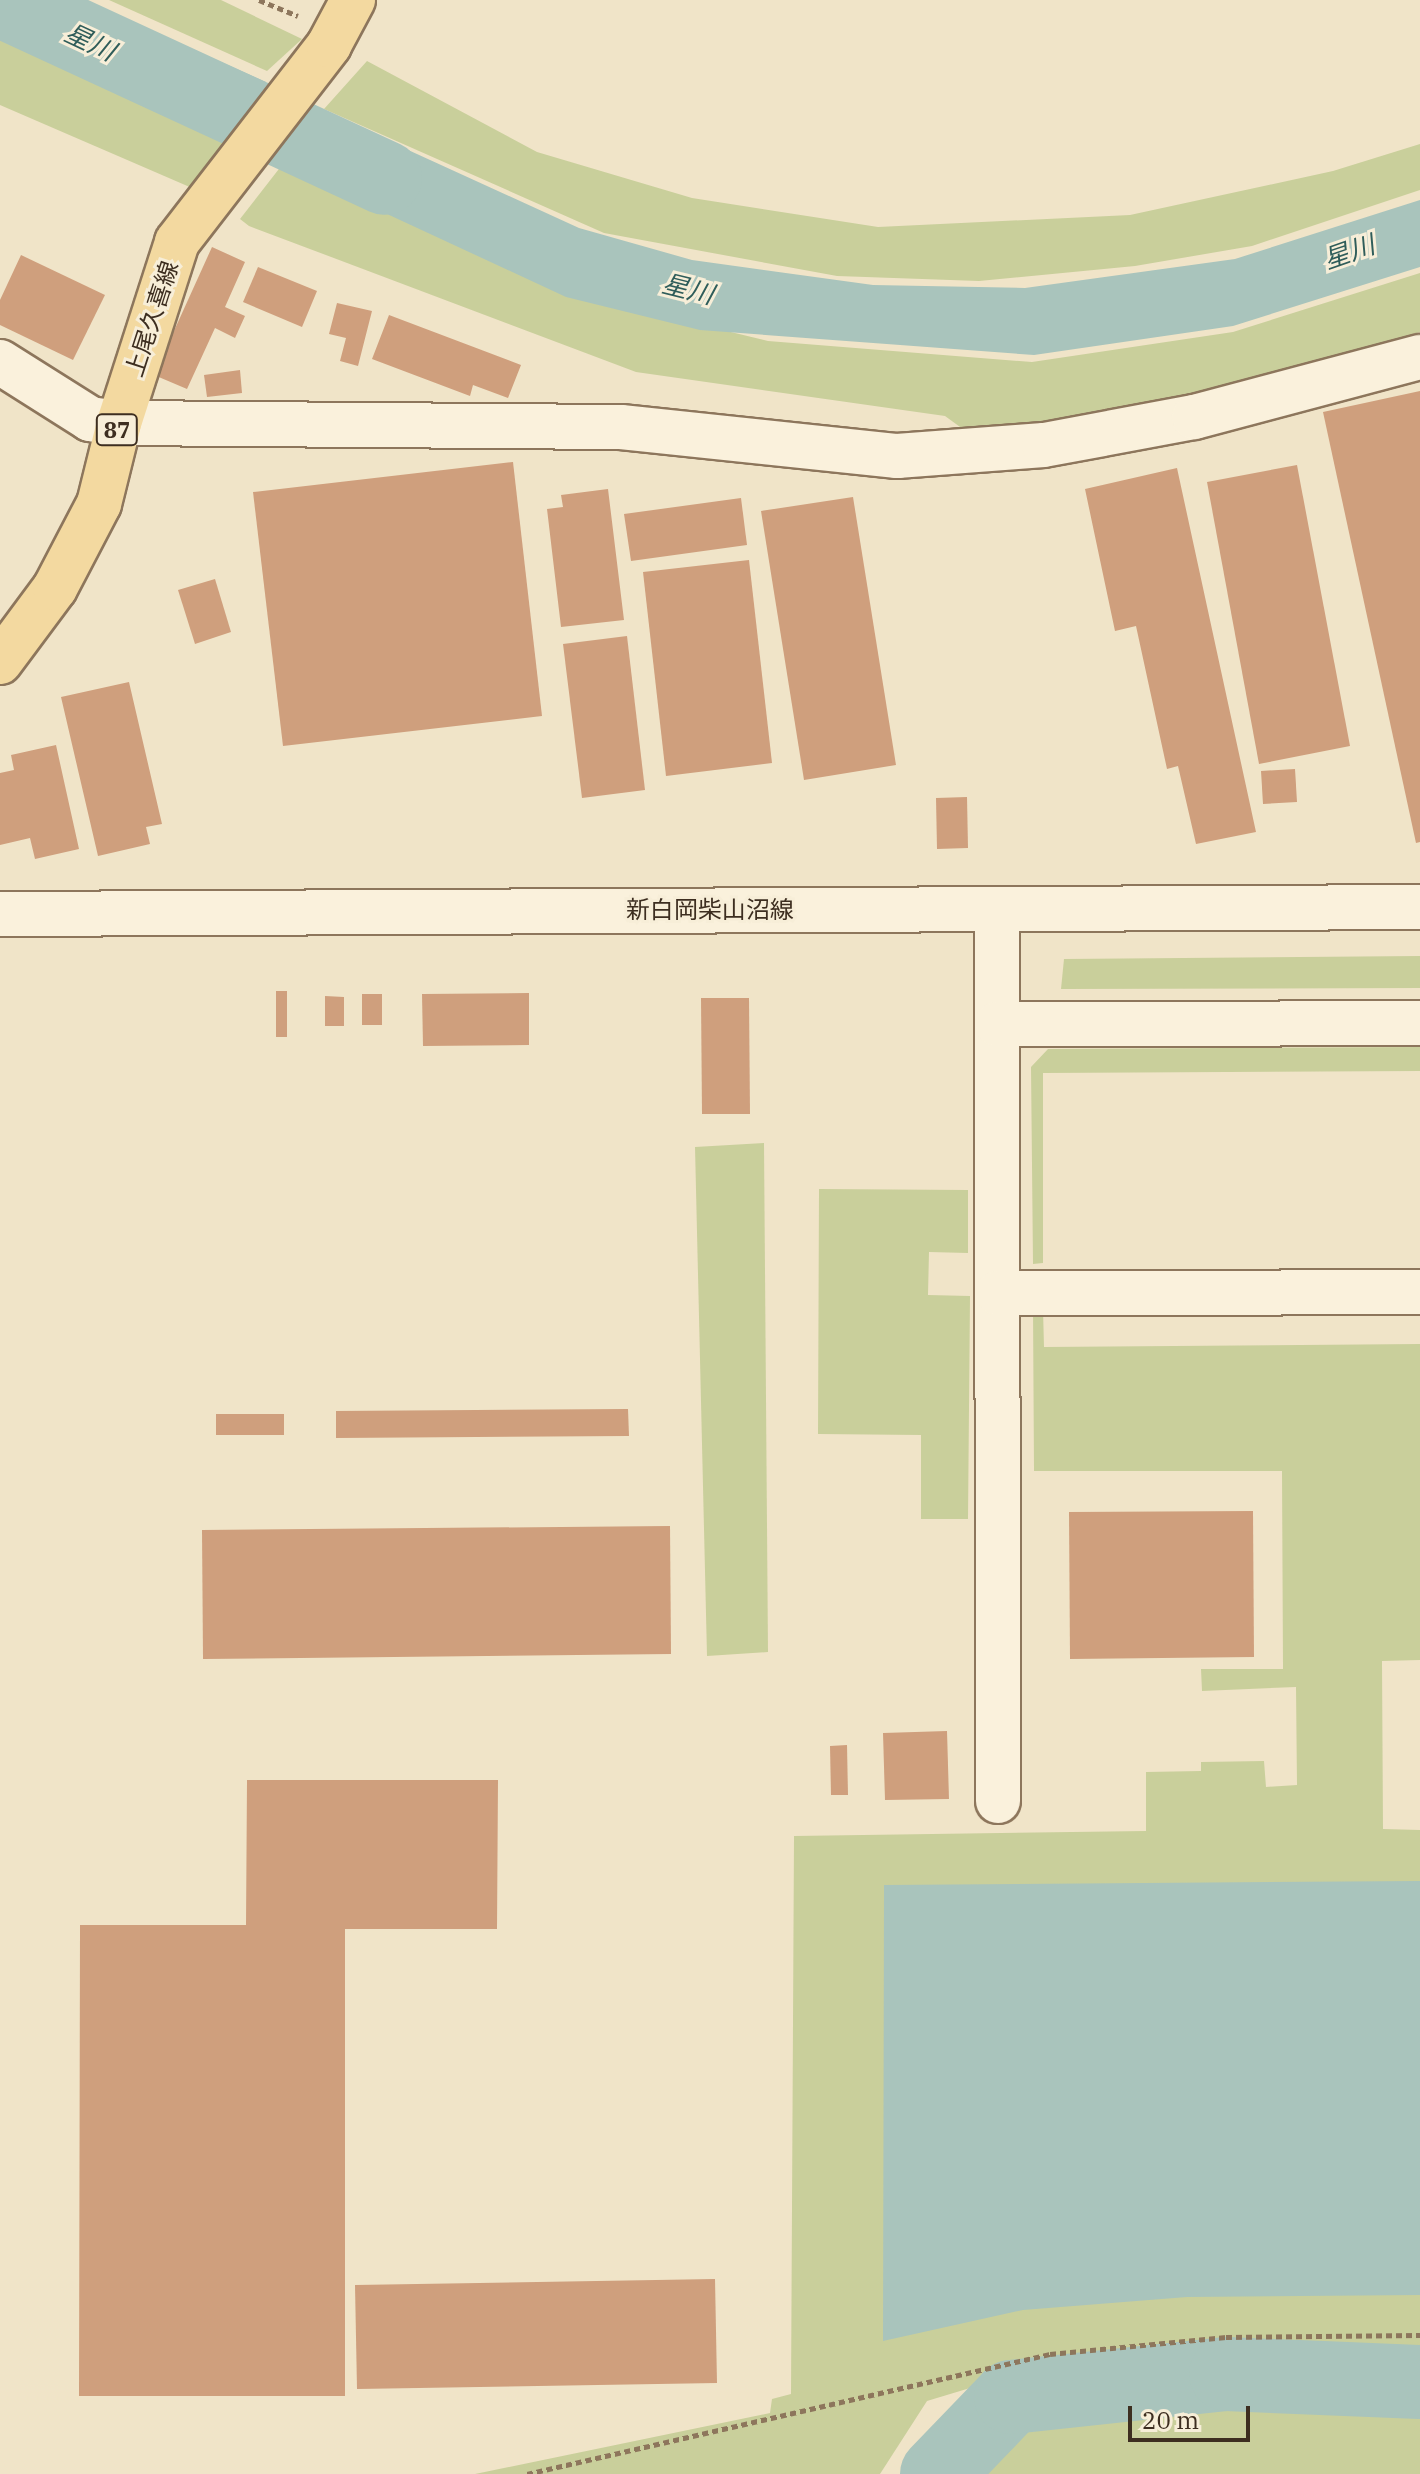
<!DOCTYPE html>
<meta charset="utf-8">
<style>
body{margin:0}
#map{position:relative;width:1420px;height:2474px;overflow:hidden;background:#f0e4c8;font-family:"IBM Plex Serif","Noto Sans JP",serif}
div>[style]{position:absolute}
[style*='--x']{left:calc(var(--x)*1px);top:calc(var(--y)*1px);width:calc(var(--w)*1px);rotate:calc(var(--a)*1deg)}
.green>*{inset:0;background:#c9cf9b}
.water>*{inset:0;background:#a9c4bc}
.river>*{height:74px;margin:-37px;padding:0 37px;transform-origin:37px;border-radius:37px;background:#a9c4bc}
.building>*{inset:0;background:#cf9f7d}
.path>*{height:5px;margin-top:-2.5px;transform-origin:0;background:repeating-linear-gradient(90deg,#8d765c 0 6px,transparent 0 10px)}
.roads{filter:drop-shadow(2px 0 #8d765c) drop-shadow(-2px 0 #8d765c) drop-shadow(0 2px #8d765c) drop-shadow(0 -2px #8d765c)}
.minor>*{height:44px;margin:-22px;padding:0 22px;transform-origin:22px;border-radius:22px;background:#faf1dc}
.major>*{height:44px;margin:-22px;padding:0 22px;transform-origin:22px;border-radius:22px;background:#f3d9a0}
span{translate:-50% -50%;white-space:nowrap;text-align:center;line-height:1.15;-webkit-text-stroke:6px #f7eed8;paint-order:stroke}
.shield-label span{padding:2px 6px;background:#f7eed8;border:2px solid;border-radius:6px;-webkit-text-stroke-width:0}
.shield-label{font-size:22px;color:#3d2e20;font-weight:700}
.street-label{font-size:24px;color:#3d2e20}
.water-label{font-size:26px;color:#2f5d5a;font-style:italic}
.scale{position:absolute;left:1128px;top:2406px;width:122px;height:36px;box-sizing:border-box;border:4px solid #3d2e20;border-top:0;padding-left:10px;font-size:24px;line-height:28px;white-space:nowrap;color:#3d2e20;-webkit-text-stroke:6px #f7eed8;paint-order:stroke}
</style>
<div id="map">
<div class="green">
<div style="clip-path:polygon(109px 0,221px 0,302px 39px,267px 71px)"></div>
<div style="clip-path:polygon(0 40px,227px 141px,192px 188px,0 105px)"></div>
<div style="clip-path:polygon(367px 61px,537px 152px,692px 198px,878px 227px,1130px 215px,1333px 171px,1420px 144px,1420px 190px,1252px 246px,1135px 266px,979px 281px,837px 276px,604px 233px,324px 109px)"></div>
<div style="clip-path:polygon(282px 165px,573px 294px,768px 341px,1032px 362px,1233px 332px,1420px 273px,1420px 332px,1248px 383px,1111px 416px,967px 432px,945px 416px,636px 372px,249px 226px,240px 219px)"></div>
<div style="clip-path:polygon(1420px 956px,1420px 988px,1061px 989px,1064px 959px)"></div>
<div style="clip-path:polygon(1420px 1047px,1420px 1071px,1043px 1073px,1043px 1263px,1033px 1264px,1031px 1067px,1048px 1049px)"></div>
<div style="clip-path:polygon(764px 1143px,768px 1652px,707px 1656px,695px 1147px)"></div>
<div style="clip-path:polygon(819px 1189px,968px 1190px,968px 1253px,929px 1252px,928px 1295px,970px 1296px,968px 1519px,921px 1519px,921px 1435px,818px 1434px)"></div>
<div style="clip-path:polygon(1033px 1309px,1043px 1309px,1044px 1347px,1420px 1344px,1420px 1660px,1382px 1661px,1383px 1829px,1420px 1830px,1420px 2360px,1228px 2350px,1039px 2367px,927px 2401px,880px 2474px,475px 2474px,770px 2413px,772px 2399px,791px 2394px,794px 1836px,1146px 1831px,1146px 1772px,1201px 1771px,1201px 1762px,1264px 1761px,1266px 1787px,1297px 1785px,1296px 1687px,1202px 1691px,1201px 1669px,1283px 1669px,1282px 1471px,1034px 1471px)"></div>
<div style="clip-path:polygon(1179px 2407px,1420px 2410px,1420px 2474px,967px 2474px,1017px 2434px)"></div>
</div>
<div class="water">
<div style="clip-path:polygon(0 0,81px 0,266px 82px,225px 135px,0 33px)"></div>
<div style="clip-path:polygon(314px 107px,579px 228px,692px 260px,873px 285px,1025px 288px,1235px 259px,1420px 200px,1420px 267px,1233px 326px,1034px 355px,700px 330px,566px 297px,275px 162px)"></div>
<div style="clip-path:polygon(1420px 1881px,1420px 2295px,1187px 2297px,1023px 2310px,883px 2341px,884px 1885px)"></div>
</div>
<div class="river">
<div style="--x:0;--y:0;--w:424;--a:24.8"></div>
<div style="--x:937;--y:2474;--w:107;--a:-46.1"></div>
<div style="--x:1011;--y:2397;--w:216;--a:-6.1"></div>
<div style="--x:1226;--y:2374;--w:194;--a:2.4"></div>
</div>
<div class="building">
<div style="clip-path:polygon(212px 247px,245px 262px,225px 307px,245px 316px,235px 338px,215px 328px,187px 389px,154px 375px)"></div>
<div style="clip-path:polygon(21px 255px,105px 295px,73px 360px,0 325px,0 300px)"></div>
<div style="clip-path:polygon(258px 267px,317px 291px,302px 327px,243px 302px)"></div>
<div style="clip-path:polygon(337px 303px,372px 311px,358px 366px,340px 361px,346px 338px,329px 334px)"></div>
<div style="clip-path:polygon(389px 315px,521px 365px,508px 398px,473px 385px,470px 396px,372px 359px)"></div>
<div style="clip-path:polygon(240px 370px,242px 393px,207px 397px,204px 375px)"></div>
<div style="clip-path:polygon(1420px 391px,1420px 842px,1416px 843px,1323px 412px)"></div>
<div style="clip-path:polygon(513px 462px,542px 716px,283px 746px,253px 492px)"></div>
<div style="clip-path:polygon(1297px 465px,1350px 746px,1259px 764px,1207px 482px)"></div>
<div style="clip-path:polygon(1177px 468px,1256px 832px,1196px 844px,1178px 766px,1167px 769px,1136px 626px,1115px 631px,1085px 489px)"></div>
<div style="clip-path:polygon(608px 489px,624px 620px,561px 627px,547px 509px,563px 507px,561px 495px)"></div>
<div style="clip-path:polygon(853px 497px,896px 765px,804px 780px,761px 511px)"></div>
<div style="clip-path:polygon(741px 498px,747px 545px,631px 561px,624px 514px)"></div>
<div style="clip-path:polygon(749px 560px,772px 763px,666px 776px,643px 572px)"></div>
<div style="clip-path:polygon(215px 579px,231px 632px,195px 644px,178px 590px)"></div>
<div style="clip-path:polygon(627px 636px,645px 790px,582px 798px,563px 644px)"></div>
<div style="clip-path:polygon(129px 682px,162px 824px,146px 827px,150px 844px,98px 856px,61px 697px)"></div>
<div style="clip-path:polygon(56px 745px,79px 849px,35px 859px,30px 838px,0 845px,0 773px,14px 770px,11px 755px)"></div>
<div style="clip-path:polygon(1295px 769px,1297px 802px,1263px 804px,1261px 771px)"></div>
<div style="clip-path:polygon(967px 797px,968px 848px,937px 849px,936px 798px)"></div>
<div style="clip-path:polygon(276px 991px,287px 991px,287px 1037px,276px 1037px)"></div>
<div style="clip-path:polygon(529px 993px,529px 1045px,423px 1046px,422px 994px)"></div>
<div style="clip-path:polygon(362px 994px,382px 994px,382px 1025px,362px 1025px)"></div>
<div style="clip-path:polygon(325px 996px,344px 997px,344px 1026px,325px 1026px)"></div>
<div style="clip-path:polygon(701px 998px,749px 998px,750px 1114px,702px 1114px)"></div>
<div style="clip-path:polygon(628px 1409px,629px 1436px,336px 1438px,336px 1411px)"></div>
<div style="clip-path:polygon(216px 1414px,284px 1414px,284px 1435px,216px 1435px)"></div>
<div style="clip-path:polygon(1253px 1511px,1254px 1657px,1070px 1659px,1069px 1512px)"></div>
<div style="clip-path:polygon(670px 1526px,671px 1654px,203px 1659px,202px 1530px)"></div>
<div style="clip-path:polygon(947px 1731px,949px 1799px,885px 1800px,883px 1733px)"></div>
<div style="clip-path:polygon(847px 1745px,848px 1795px,831px 1795px,830px 1746px)"></div>
<div style="clip-path:polygon(247px 1780px,498px 1780px,497px 1929px,345px 1929px,345px 2396px,79px 2396px,80px 1925px,246px 1925px)"></div>
<div style="clip-path:polygon(715px 2279px,717px 2383px,357px 2389px,355px 2285px)"></div>
</div>
<div class="path">
<div style="--x:259;--y:0;--w:42;--a:22.3"></div>
<div style="--x:527;--y:2474;--w:537;--a:-12.92"></div>
<div style="--x:1050;--y:2354;--w:177;--a:-5.5"></div>
<div style="--x:1226;--y:2337;--w:194;--a:-0.6"></div>
</div>
<div class="roads">
<div class="minor">
<div style="--x:0;--y:362;--w:107;--a:32.3"></div>
<div style="--x:90;--y:419;--w:29;--a:8"></div>
<div style="--x:119;--y:423;--w:502;--a:0.46"></div>
<div style="--x:621;--y:427;--w:278;--a:6"></div>
<div style="--x:897;--y:456;--w:147;--a:-4.3"></div>
<div style="--x:1044;--y:445;--w:153;--a:-10.6"></div>
<div style="--x:1194;--y:417;--w:234;--a:-14.9"></div>
<div style="--x:997;--y:909;--w:892;--a:89.94"></div>
<div style="--x:0;--y:914;--w:1420;--a:-0.28"></div>
<div style="--x:997;--y:1024;--w:423;--a:-0.1"></div>
<div style="--x:998;--y:1293;--w:422;--a:-0.1"></div>
</div>
<div class="major">
<div style="--x:0;--y:662;--w:92;--a:-53.4"></div>
<div style="--x:55;--y:588;--w:95;--a:-62.4"></div>
<div style="--x:99;--y:504;--w:83;--a:-76.1"></div>
<div style="--x:119;--y:423;--w:190;--a:-72.2"></div>
<div style="--x:177;--y:242;--w:249;--a:-52.3"></div>
<div style="--x:329;--y:45;--w:51;--a:-61.9"></div>
</div>
</div>
<div class="shield-label">
<span style="left:117px;top:430px">87</span>
</div>
<div class="street-label">
<span style="left:152px;top:319px;rotate:-72deg">上尾久喜線</span>
<span style="left:710px;top:910px">新白岡柴山沼線</span>
</div>
<div class="water-label">
<span style="left:90px;top:42px;rotate:25deg">星川</span>
<span style="left:1349px;top:252px;rotate:-19deg">星川</span>
<span style="left:688px;top:289px;rotate:14deg">星川</span>
</div>
<div class="scale">20 m</div>
</div>
